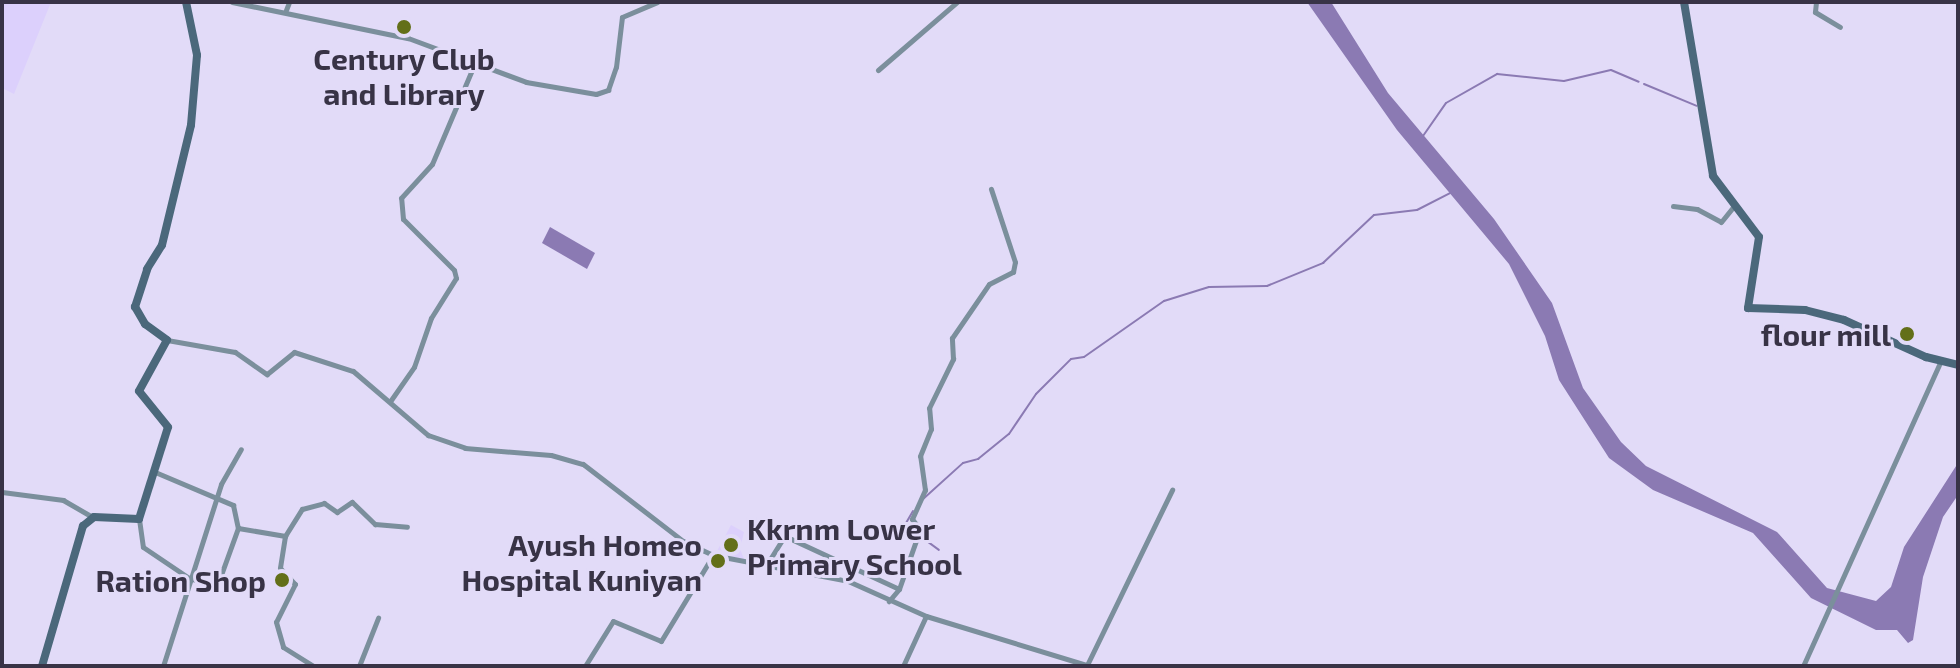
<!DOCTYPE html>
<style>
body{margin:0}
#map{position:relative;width:1960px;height:668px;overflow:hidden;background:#e2dbf8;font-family:"Exo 2",sans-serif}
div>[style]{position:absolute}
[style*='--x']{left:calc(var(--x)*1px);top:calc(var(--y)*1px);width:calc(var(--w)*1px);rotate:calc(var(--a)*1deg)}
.built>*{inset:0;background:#dcd0fc}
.water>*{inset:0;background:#8b7ab3}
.stream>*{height:2px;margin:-1px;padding:0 1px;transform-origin:1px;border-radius:1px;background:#8b7ab3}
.street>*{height:5px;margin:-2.5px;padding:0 2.5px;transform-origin:2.5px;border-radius:2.5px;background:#7b8f9c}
.secondary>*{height:8px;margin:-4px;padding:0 4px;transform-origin:4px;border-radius:4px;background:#4b687b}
.dots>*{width:22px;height:22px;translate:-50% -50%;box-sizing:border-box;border:4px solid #e2dbf8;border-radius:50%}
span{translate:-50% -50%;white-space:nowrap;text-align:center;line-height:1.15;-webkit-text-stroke:6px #e2dbf8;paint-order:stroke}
.poi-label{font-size:30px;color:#383346;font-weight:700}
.right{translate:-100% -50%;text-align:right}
.left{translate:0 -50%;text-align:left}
.frame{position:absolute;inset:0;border:4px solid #383346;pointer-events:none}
</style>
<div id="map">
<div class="built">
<div style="clip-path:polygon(2px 2px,51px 2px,14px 94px,2px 88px)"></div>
<div style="clip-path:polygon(731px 525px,744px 532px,740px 549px,744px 559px,716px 553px)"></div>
</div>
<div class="water">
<div style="clip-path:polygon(1307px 2px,1331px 2px,1388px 93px,1494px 219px,1552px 303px,1583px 388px,1621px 442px,1646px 466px,1777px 532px,1827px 588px,1876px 601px,1891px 587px,1904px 547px,1958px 463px,1958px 495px,1943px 517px,1923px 577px,1913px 640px,1908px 643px,1897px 630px,1876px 630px,1811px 598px,1753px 533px,1653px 490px,1609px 458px,1559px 380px,1545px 336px,1509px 264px,1397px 130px)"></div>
<div style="clip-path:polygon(550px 227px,595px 253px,587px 269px,542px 243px)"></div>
</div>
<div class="stream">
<div style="--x:1644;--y:84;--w:57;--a:22.5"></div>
<div style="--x:1423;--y:136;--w:40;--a:-55.1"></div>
<div style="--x:1446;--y:103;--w:59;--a:-29.6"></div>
<div style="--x:1497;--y:74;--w:67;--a:6"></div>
<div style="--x:1564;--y:81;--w:48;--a:-13.2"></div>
<div style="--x:1611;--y:70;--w:30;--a:23"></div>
<div style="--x:922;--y:500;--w:55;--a:-42.1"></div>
<div style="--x:963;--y:463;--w:16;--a:-15"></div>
<div style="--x:978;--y:459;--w:40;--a:-39"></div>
<div style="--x:1009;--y:434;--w:48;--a:-56"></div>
<div style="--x:1036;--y:394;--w:49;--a:-45"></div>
<div style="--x:1071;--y:359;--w:13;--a:-9"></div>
<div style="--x:1084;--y:357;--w:98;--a:-35"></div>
<div style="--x:1164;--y:301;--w:47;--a:-17.3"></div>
<div style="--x:1209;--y:287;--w:58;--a:-1"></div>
<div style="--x:1267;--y:286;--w:61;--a:-22.3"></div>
<div style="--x:1323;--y:263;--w:70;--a:-43.3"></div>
<div style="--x:1374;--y:215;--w:43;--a:-6.6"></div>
<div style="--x:1417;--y:210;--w:37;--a:-27"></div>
<div style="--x:913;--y:511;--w:16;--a:120"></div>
<div style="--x:905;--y:525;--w:42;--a:36.3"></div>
</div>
<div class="street">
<div style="--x:232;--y:2;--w:180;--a:11.6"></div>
<div style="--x:408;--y:38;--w:126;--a:20.4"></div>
<div style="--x:526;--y:82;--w:71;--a:9.7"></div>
<div style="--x:596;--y:94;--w:13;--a:-18"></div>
<div style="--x:608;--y:90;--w:24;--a:-71"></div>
<div style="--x:616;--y:67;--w:50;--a:-83.2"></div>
<div style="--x:622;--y:17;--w:38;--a:-23"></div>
<div style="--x:1816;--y:2;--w:10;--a:96"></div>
<div style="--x:1815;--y:12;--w:29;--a:31"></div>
<div style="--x:286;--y:10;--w:9;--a:-69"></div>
<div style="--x:878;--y:70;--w:104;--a:-40.7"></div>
<div style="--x:1673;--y:206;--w:24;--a:7"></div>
<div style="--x:1697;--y:209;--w:27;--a:28"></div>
<div style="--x:1721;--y:222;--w:22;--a:-51"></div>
<div style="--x:167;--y:340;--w:69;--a:10"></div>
<div style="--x:235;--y:352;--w:39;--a:35"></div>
<div style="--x:267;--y:374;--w:35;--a:-39"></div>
<div style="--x:294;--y:352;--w:62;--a:17.9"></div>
<div style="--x:353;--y:371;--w:99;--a:40.5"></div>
<div style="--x:428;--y:435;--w:39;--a:19"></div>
<div style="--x:465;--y:448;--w:86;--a:4.7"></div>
<div style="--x:551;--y:455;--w:33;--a:16"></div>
<div style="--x:583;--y:464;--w:126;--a:37.6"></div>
<div style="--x:683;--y:541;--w:33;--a:25"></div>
<div style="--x:713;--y:555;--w:137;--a:10.9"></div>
<div style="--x:848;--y:581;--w:85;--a:24.2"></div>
<div style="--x:926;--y:616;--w:171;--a:17"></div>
<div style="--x:391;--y:400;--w:40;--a:-55.1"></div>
<div style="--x:414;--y:367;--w:52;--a:-70.9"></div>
<div style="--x:431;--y:318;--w:47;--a:-58"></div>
<div style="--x:456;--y:278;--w:8;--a:-104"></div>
<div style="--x:454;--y:270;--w:72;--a:-135"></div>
<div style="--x:403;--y:219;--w:21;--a:-95"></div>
<div style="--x:401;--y:198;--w:46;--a:-47.6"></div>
<div style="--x:432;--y:164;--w:108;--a:-67"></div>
<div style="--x:155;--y:472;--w:85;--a:22.9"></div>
<div style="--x:233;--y:505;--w:24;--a:78"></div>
<div style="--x:238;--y:528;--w:48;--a:9.7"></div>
<div style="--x:285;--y:536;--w:32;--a:99"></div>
<div style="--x:280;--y:568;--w:22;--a:47"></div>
<div style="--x:295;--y:584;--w:42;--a:116.6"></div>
<div style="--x:276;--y:622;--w:26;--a:74"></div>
<div style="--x:283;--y:647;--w:36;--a:32"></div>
<div style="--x:2;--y:492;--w:62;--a:7.5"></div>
<div style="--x:63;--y:500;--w:34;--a:30"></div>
<div style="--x:139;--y:519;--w:28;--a:82"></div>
<div style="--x:143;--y:547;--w:55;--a:34"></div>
<div style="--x:189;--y:578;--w:29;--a:16"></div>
<div style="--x:217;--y:586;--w:62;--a:-70.1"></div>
<div style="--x:285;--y:536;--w:32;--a:-58"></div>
<div style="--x:302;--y:509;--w:23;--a:-15"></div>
<div style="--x:324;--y:503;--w:16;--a:35"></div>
<div style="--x:337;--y:512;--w:18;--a:-34"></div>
<div style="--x:352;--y:502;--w:32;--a:44"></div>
<div style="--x:375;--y:524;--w:32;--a:5"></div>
<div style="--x:767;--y:564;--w:28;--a:-58"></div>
<div style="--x:782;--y:540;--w:9;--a:-6"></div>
<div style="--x:791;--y:539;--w:119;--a:24.8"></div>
<div style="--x:899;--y:589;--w:16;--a:130"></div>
<div style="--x:899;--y:589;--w:64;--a:-70.7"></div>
<div style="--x:920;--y:529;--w:13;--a:-129"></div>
<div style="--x:912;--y:519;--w:32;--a:-66"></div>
<div style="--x:925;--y:490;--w:34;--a:-98"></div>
<div style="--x:920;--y:456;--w:29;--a:-68"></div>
<div style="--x:931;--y:429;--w:21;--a:-95"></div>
<div style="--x:929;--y:408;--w:55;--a:-63.9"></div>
<div style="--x:953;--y:359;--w:21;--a:-93"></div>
<div style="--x:952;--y:338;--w:65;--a:-55.6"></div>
<div style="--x:989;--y:284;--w:27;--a:-27"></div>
<div style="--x:1013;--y:272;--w:10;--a:-79"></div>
<div style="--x:1015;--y:262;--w:77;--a:-108.2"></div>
<div style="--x:1087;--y:665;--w:195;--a:-64.1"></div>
<div style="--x:163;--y:666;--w:191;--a:-72.3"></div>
<div style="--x:221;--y:484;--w:40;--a:-60.3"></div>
<div style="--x:359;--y:666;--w:52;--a:-68.4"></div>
<div style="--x:585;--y:666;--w:53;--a:-58.1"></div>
<div style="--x:613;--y:621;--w:52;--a:22.6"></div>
<div style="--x:661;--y:641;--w:100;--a:-58.8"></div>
<div style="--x:903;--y:666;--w:55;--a:-65.3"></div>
<div style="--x:1803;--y:666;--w:333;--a:-65.7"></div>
</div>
<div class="secondary">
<div style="--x:1684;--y:2;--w:176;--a:80.5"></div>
<div style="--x:1713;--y:176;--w:76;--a:53"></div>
<div style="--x:1759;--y:237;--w:72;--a:98.8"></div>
<div style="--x:1748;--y:308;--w:57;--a:2"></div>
<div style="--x:1805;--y:310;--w:40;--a:14.4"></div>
<div style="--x:1844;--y:320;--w:90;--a:24.3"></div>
<div style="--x:1926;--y:357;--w:33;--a:14"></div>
<div style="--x:42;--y:666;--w:146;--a:-73.7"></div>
<div style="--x:83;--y:526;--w:14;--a:-39"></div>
<div style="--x:94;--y:517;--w:45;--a:2.5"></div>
<div style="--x:139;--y:519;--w:96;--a:-72.5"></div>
<div style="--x:168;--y:427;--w:46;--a:-128.9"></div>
<div style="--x:139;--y:391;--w:58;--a:-61.2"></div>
<div style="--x:167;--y:340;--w:27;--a:-144"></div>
<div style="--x:145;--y:324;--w:20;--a:-120"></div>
<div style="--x:135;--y:307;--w:40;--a:-72"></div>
<div style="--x:147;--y:269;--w:28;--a:-58"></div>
<div style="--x:162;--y:245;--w:123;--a:-76.4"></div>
<div style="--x:191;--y:125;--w:70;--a:-85.1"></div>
<div style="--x:197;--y:55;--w:54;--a:-101.7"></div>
</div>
<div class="dots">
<div style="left:404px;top:27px;background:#636f19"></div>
<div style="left:1907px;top:334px;background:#636f19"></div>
<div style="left:731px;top:545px;background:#636f19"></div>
<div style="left:718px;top:561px;background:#636f19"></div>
<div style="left:282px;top:580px;background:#636f19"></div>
</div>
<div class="poi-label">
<span style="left:404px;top:75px">Century Club<br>and Library</span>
<span class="right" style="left:1891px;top:334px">flour mill</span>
<span class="left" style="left:747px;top:545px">Kkrnm Lower<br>Primary School</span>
<span class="right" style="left:702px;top:561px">Ayush Homeo<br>Hospital Kuniyan</span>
<span class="right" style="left:266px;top:580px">Ration Shop</span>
</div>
<div class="frame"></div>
</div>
